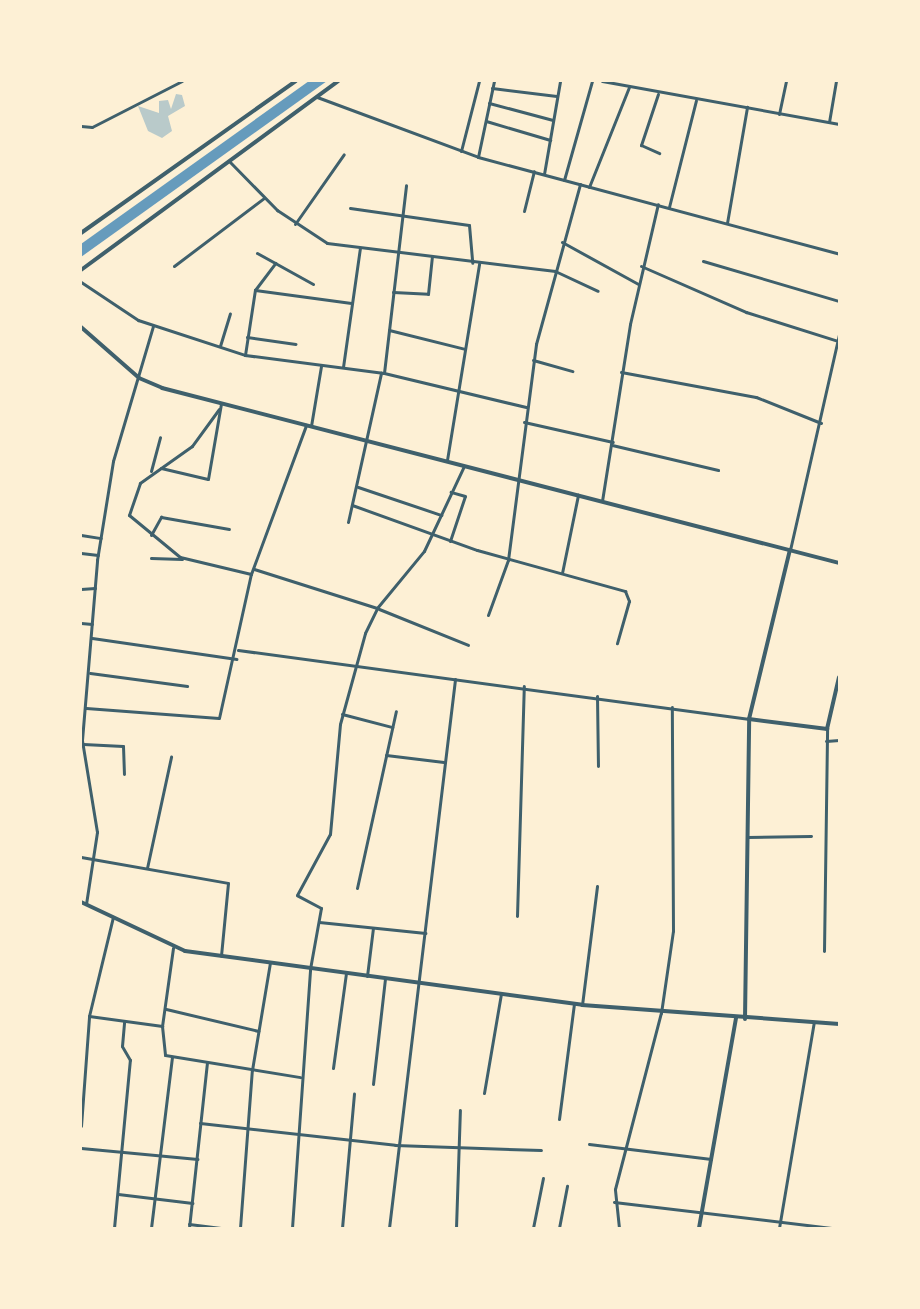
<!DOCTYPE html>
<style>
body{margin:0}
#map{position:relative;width:920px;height:1309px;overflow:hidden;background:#fdf0d5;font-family:Lato,sans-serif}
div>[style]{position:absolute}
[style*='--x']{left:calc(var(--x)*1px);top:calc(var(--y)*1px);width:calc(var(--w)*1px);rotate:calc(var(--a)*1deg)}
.green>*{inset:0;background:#b9caca}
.water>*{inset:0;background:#669bbc}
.minor>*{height:3px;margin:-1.5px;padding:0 1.5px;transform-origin:1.5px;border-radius:1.5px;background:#3f606c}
.tertiary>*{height:4px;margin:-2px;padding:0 2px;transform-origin:2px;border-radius:2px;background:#3f606c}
span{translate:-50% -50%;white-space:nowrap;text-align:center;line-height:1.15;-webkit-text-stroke:4.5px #fdf0d5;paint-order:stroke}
.frame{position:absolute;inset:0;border:82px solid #fdf0d5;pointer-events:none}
</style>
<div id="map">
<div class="green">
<div style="clip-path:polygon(176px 94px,182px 95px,185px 106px,168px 116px,172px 131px,162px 138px,148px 131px,138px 106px,159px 113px,159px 101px,168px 100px,171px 109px)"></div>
</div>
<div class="water">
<div style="clip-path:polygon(309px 81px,327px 81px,81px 257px,81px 244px)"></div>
</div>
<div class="minor">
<div style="--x:602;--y:81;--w:241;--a:10.3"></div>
<div style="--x:492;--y:88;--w:65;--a:7"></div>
<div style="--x:658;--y:94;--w:54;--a:108.4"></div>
<div style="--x:641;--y:145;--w:20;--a:24"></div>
<div style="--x:317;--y:97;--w:172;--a:20.4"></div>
<div style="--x:478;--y:157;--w:374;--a:15"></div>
<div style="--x:489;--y:103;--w:66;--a:14.9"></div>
<div style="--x:779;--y:114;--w:34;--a:-78"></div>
<div style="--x:486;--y:121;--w:67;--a:16.5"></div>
<div style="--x:829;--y:122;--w:42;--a:-80.3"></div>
<div style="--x:81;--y:126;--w:11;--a:5"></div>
<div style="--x:92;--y:127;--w:101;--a:-27.1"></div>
<div style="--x:461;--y:151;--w:72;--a:-75.6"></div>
<div style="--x:478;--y:157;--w:78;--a:-78.1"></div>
<div style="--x:229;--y:161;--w:69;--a:45.6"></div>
<div style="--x:277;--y:210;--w:60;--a:33.4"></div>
<div style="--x:327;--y:243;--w:230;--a:7"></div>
<div style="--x:555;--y:271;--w:47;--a:24.9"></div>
<div style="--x:544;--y:174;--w:94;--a:-80.2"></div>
<div style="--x:564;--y:180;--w:103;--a:-74.2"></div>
<div style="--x:589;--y:187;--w:108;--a:-68.2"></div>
<div style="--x:669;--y:207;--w:110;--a:-75.8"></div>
<div style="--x:350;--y:208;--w:120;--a:8.1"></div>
<div style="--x:469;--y:225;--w:38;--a:85"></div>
<div style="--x:524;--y:211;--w:41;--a:-76"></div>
<div style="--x:727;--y:223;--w:118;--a:-80.2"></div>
<div style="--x:295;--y:224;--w:85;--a:-55"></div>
<div style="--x:562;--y:242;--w:87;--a:28.9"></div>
<div style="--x:257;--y:253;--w:64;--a:29"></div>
<div style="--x:703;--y:261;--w:142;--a:16.4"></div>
<div style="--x:174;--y:266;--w:113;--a:-37.1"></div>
<div style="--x:641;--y:266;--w:115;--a:23.7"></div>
<div style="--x:746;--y:312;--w:96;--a:17.5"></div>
<div style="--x:81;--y:282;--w:69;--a:33.7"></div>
<div style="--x:138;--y:320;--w:113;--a:18.1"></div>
<div style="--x:245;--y:355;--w:140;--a:7.4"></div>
<div style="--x:384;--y:373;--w:146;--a:13.5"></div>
<div style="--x:255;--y:290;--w:97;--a:7.7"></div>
<div style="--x:393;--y:292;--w:35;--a:3"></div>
<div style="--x:428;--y:294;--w:37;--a:-84"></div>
<div style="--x:389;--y:330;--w:78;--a:14"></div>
<div style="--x:247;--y:337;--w:49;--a:8.1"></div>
<div style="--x:220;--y:346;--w:34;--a:-73"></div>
<div style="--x:245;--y:355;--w:66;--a:-81.3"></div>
<div style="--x:255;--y:290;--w:34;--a:-53"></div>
<div style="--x:533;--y:360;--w:41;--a:15.8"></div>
<div style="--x:343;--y:367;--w:120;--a:-81.9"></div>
<div style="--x:621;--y:372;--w:137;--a:10.5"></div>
<div style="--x:756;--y:397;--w:70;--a:21.8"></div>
<div style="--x:384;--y:373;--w:189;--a:-83.3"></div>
<div style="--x:219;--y:409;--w:46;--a:126.1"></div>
<div style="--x:192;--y:446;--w:64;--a:144.6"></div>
<div style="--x:140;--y:483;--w:34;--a:109"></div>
<div style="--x:129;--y:515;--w:66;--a:39.5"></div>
<div style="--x:180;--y:557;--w:73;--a:13.5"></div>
<div style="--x:524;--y:422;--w:91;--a:12.7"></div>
<div style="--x:311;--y:426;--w:61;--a:-80.5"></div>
<div style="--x:612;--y:445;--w:109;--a:13.3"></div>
<div style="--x:447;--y:460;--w:199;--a:-80.7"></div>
<div style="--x:161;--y:468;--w:48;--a:13.2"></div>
<div style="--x:208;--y:479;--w:76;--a:-80.2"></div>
<div style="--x:151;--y:471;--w:35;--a:-75"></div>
<div style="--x:358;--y:487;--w:88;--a:18.6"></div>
<div style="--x:602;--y:501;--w:179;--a:-81"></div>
<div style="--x:630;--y:324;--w:123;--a:-76.9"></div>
<div style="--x:352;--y:505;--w:133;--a:19.8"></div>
<div style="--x:477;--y:550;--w:154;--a:15.5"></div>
<div style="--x:625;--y:591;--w:11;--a:68"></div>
<div style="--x:629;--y:601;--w:44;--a:105.9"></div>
<div style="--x:348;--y:522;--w:153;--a:-77.5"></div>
<div style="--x:81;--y:535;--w:20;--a:9"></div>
<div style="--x:151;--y:535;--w:21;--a:-61"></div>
<div style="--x:161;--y:517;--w:69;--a:10"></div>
<div style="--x:450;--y:541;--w:47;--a:-71.6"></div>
<div style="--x:465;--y:496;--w:15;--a:-164"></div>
<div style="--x:790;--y:550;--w:221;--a:-77.2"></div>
<div style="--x:81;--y:553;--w:17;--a:7"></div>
<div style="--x:151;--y:558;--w:31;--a:2"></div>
<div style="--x:254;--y:569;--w:129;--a:17.6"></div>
<div style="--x:562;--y:573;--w:80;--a:-78.4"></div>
<div style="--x:81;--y:589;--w:14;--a:-4"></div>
<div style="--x:379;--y:609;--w:96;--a:22"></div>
<div style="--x:488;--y:615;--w:59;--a:-70"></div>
<div style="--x:508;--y:560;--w:218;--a:-82.6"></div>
<div style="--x:536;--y:344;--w:166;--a:-74.6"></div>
<div style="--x:81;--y:623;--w:11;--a:5"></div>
<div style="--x:92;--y:638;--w:146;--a:8.3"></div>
<div style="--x:238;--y:650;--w:516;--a:7.69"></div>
<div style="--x:90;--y:673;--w:98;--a:7.6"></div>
<div style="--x:597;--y:696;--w:70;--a:89.2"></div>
<div style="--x:86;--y:708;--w:133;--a:4.3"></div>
<div style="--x:219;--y:718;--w:148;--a:-77.5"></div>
<div style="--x:251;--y:574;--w:159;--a:-69.7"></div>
<div style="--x:342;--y:714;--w:52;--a:14.6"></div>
<div style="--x:826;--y:741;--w:13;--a:-4"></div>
<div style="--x:83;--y:744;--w:40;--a:2.9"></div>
<div style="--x:123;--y:746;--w:28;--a:88"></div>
<div style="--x:386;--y:755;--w:58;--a:6.9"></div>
<div style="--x:747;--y:837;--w:64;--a:-0.9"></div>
<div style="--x:81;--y:857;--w:149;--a:10"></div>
<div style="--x:228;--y:883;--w:73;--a:95.5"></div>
<div style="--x:147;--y:868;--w:114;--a:-77.8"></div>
<div style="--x:357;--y:888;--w:181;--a:-77.6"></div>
<div style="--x:86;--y:904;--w:73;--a:-81.3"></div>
<div style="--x:97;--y:832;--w:93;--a:-99.3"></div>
<div style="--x:82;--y:740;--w:181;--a:-85.2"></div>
<div style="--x:97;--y:560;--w:100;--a:-80.8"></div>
<div style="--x:113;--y:461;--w:141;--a:-73.5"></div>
<div style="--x:517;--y:916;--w:230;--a:-88.3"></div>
<div style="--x:319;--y:922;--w:107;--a:5.9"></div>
<div style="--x:173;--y:948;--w:79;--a:98"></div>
<div style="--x:162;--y:1026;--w:29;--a:84"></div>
<div style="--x:165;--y:1055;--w:137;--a:9.3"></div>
<div style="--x:824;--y:951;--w:222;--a:-89.2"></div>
<div style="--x:367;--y:976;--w:48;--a:-82.9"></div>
<div style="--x:582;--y:1005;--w:120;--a:-82.8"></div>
<div style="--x:166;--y:1009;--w:95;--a:13.4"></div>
<div style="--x:89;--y:1016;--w:74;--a:7.8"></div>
<div style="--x:333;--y:1068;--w:96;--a:-82.2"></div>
<div style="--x:373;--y:1084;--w:106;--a:-83.5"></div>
<div style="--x:484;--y:1093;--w:100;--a:-80.3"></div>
<div style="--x:559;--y:1119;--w:116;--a:-82.6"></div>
<div style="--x:200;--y:1123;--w:196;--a:6.4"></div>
<div style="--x:395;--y:1145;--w:146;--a:2"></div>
<div style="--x:81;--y:1126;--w:110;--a:-85.8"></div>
<div style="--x:89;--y:1016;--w:102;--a:-76.4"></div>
<div style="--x:589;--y:1144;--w:123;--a:7"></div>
<div style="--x:81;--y:1148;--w:117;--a:5.4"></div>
<div style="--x:118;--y:1194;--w:75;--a:6.9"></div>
<div style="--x:614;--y:1202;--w:219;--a:6.8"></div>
<div style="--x:189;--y:1224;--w:34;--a:7"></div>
<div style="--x:114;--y:1228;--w:169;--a:-84.6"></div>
<div style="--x:130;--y:1060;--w:16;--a:-120"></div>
<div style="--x:122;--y:1046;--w:25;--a:-85"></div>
<div style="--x:151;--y:1228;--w:172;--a:-83"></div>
<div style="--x:189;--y:1228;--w:166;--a:-83.8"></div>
<div style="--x:240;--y:1228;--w:158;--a:-85.7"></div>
<div style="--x:252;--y:1070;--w:109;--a:-80.5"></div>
<div style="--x:292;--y:1228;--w:260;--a:-86"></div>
<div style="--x:310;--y:969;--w:62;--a:-79.8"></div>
<div style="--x:321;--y:908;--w:27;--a:-152"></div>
<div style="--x:297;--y:895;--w:69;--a:-61.6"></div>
<div style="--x:330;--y:834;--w:110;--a:-84.8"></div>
<div style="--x:340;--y:724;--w:94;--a:-74.6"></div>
<div style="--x:365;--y:633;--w:28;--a:-64"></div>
<div style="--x:377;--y:608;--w:74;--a:-50.5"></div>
<div style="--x:424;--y:551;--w:94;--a:-64.8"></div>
<div style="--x:342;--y:1228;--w:135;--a:-84.9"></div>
<div style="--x:389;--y:1228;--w:553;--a:-83.14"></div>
<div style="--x:456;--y:1228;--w:118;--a:-88.1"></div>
<div style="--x:533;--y:1228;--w:51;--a:-78.7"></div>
<div style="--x:559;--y:1228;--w:43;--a:-79.2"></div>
<div style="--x:619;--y:1228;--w:39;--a:-96"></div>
<div style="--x:615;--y:1189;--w:182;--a:-75.4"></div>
<div style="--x:661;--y:1013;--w:83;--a:-81.7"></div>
<div style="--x:673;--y:931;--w:224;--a:-90.3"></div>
<div style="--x:779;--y:1228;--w:209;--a:-80.4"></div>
</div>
<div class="tertiary">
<div style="--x:81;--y:233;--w:263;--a:-35.3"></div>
<div style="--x:81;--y:270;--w:319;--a:-36.3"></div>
<div style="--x:81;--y:327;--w:77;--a:41.3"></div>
<div style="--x:139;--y:378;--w:25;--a:23"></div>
<div style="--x:162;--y:388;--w:699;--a:14.49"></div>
<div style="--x:749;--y:719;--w:79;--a:7.3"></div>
<div style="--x:827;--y:729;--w:53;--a:-77"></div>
<div style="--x:81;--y:902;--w:115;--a:25.2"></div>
<div style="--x:185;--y:951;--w:401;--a:7.7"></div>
<div style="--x:582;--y:1005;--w:258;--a:4.2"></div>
<div style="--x:745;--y:1019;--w:300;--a:-89.2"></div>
<div style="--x:749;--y:719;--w:174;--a:-76.4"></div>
<div style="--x:699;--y:1228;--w:213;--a:-80"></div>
</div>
<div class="frame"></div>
</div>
